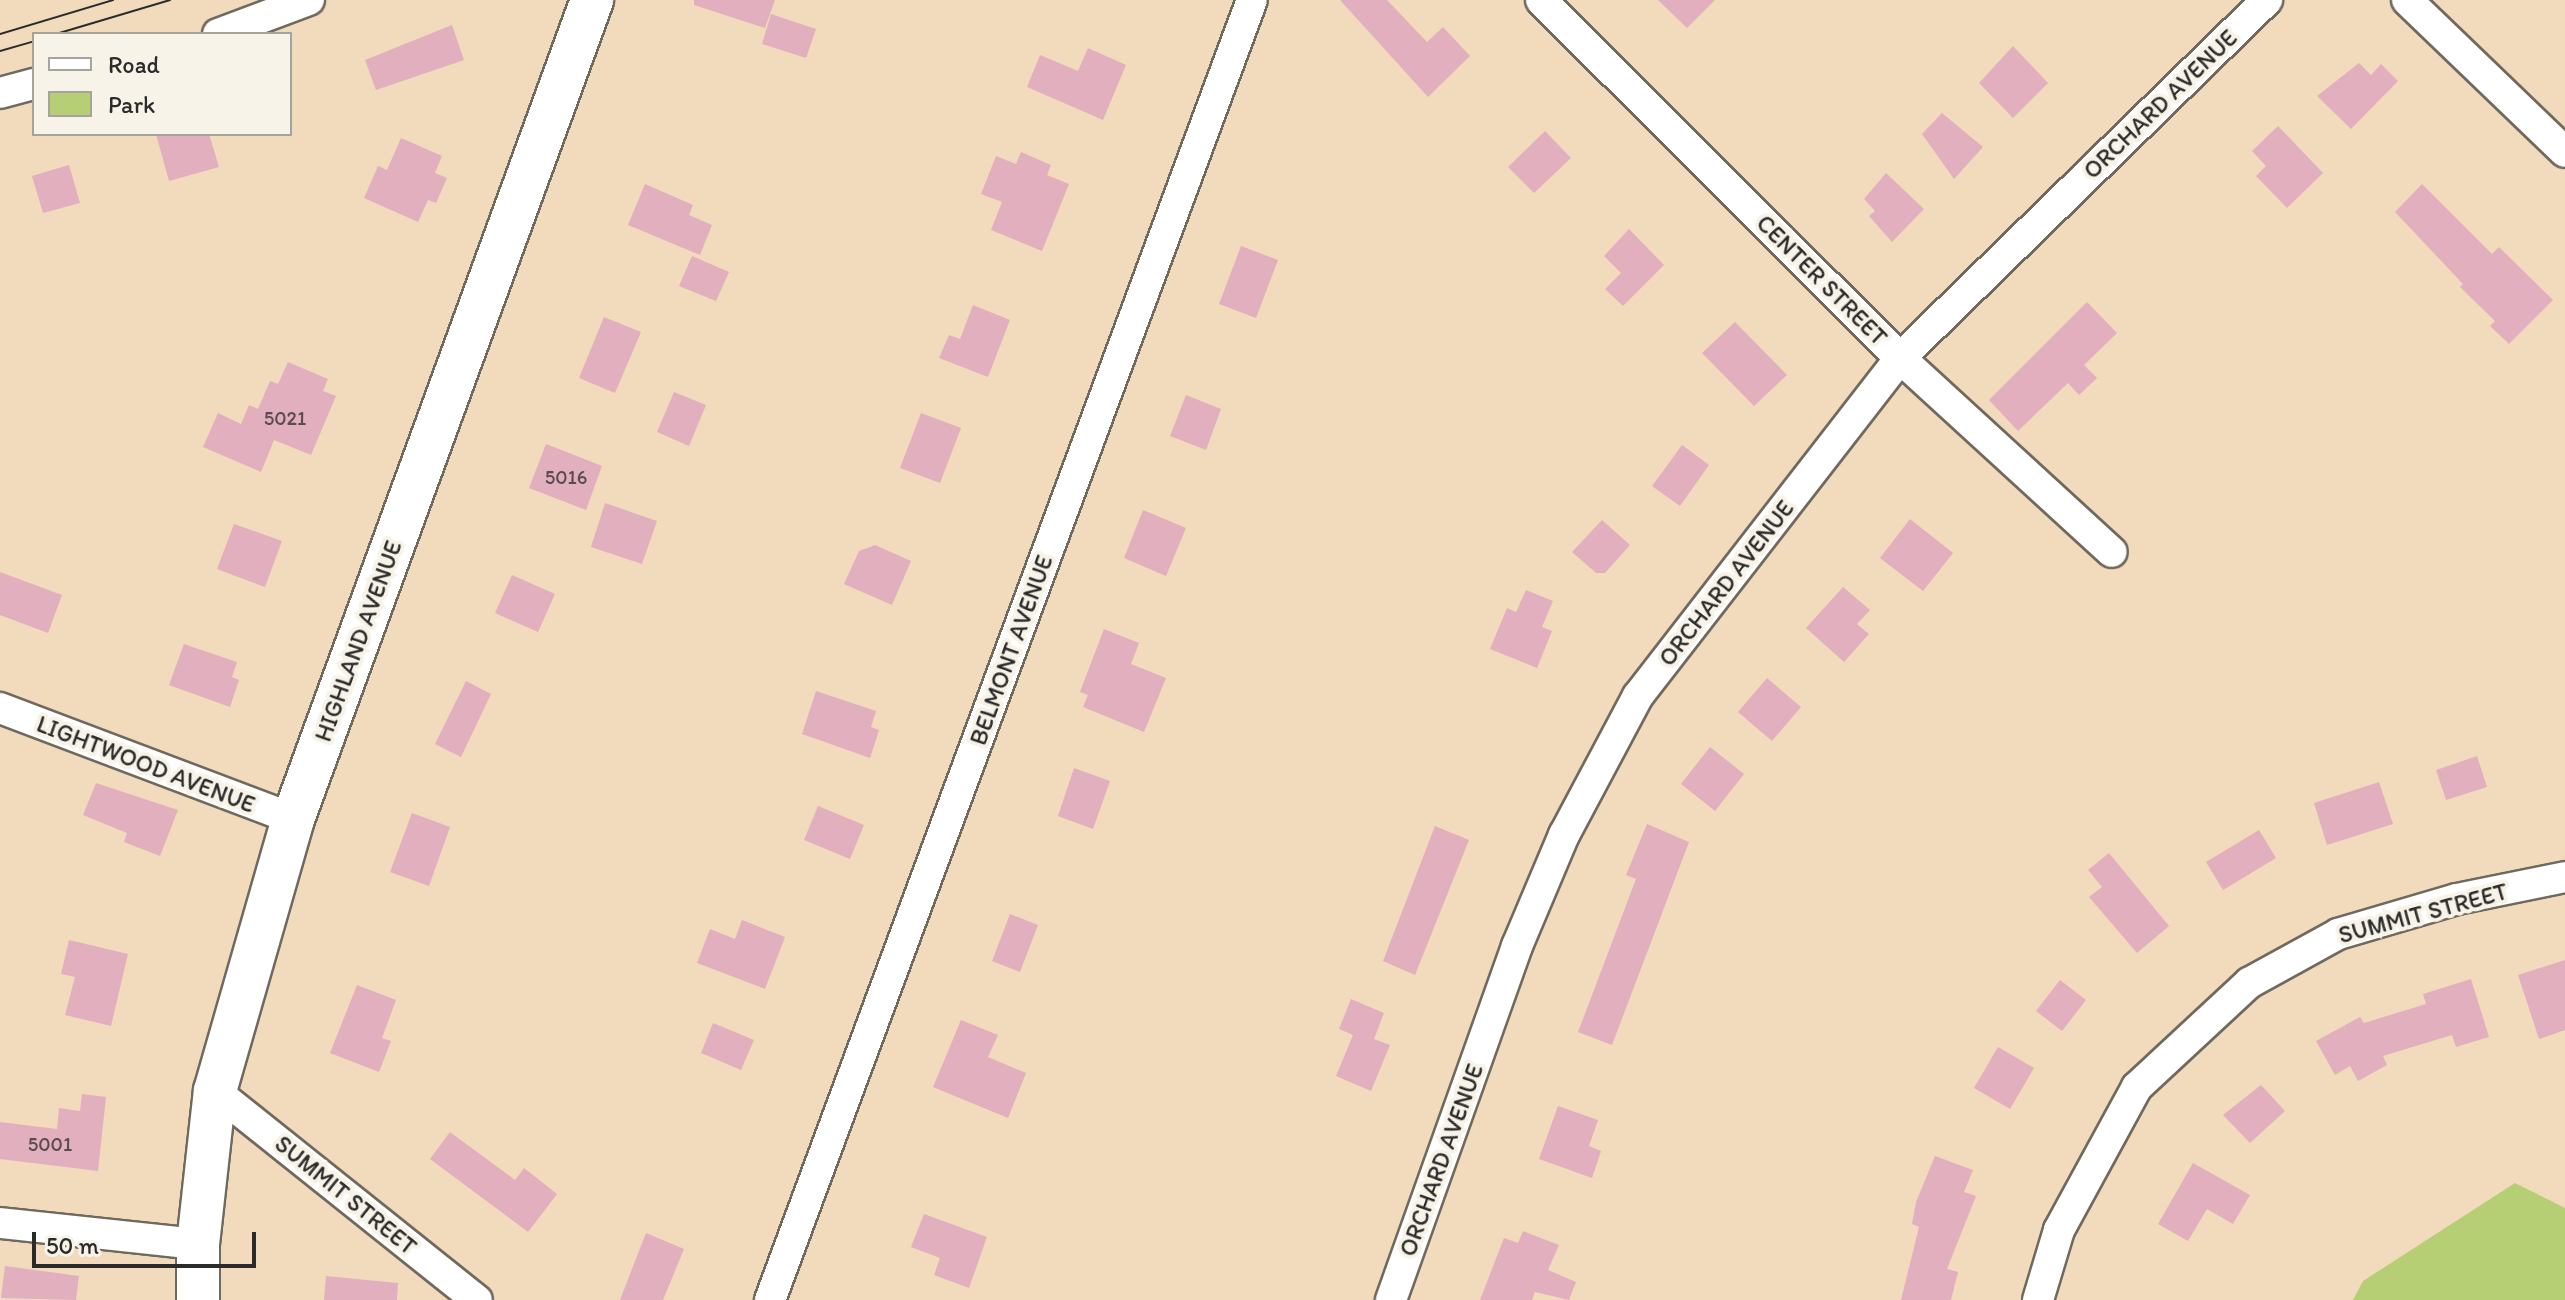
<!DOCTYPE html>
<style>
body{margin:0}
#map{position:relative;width:2565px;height:1300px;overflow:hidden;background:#f1dbbc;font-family:Itim,sans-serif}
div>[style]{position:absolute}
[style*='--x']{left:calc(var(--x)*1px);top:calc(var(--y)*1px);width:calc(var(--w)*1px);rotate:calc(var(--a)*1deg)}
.green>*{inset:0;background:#b7cf74}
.building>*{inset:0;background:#e1afbd}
.roads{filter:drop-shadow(2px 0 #70695e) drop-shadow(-2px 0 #70695e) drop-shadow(0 2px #70695e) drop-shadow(0 -2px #70695e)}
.street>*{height:30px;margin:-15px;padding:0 15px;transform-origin:15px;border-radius:15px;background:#fff}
.secondary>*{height:42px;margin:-21px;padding:0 21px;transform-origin:21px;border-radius:21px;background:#fff}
.tram>*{height:2px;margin:-1px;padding:0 1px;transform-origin:1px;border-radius:1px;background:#2b2b2b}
span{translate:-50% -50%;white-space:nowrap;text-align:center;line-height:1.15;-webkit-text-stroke:8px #f7f3e8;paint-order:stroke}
.number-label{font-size:20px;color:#584c50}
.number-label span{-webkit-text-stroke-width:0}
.street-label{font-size:24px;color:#2b2b2b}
.legend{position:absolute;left:32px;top:32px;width:260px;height:104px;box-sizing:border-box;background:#f7f3e8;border:2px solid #a5a39c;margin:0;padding:10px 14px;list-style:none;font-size:24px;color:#2b2b2b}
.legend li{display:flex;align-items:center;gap:16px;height:40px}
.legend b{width:40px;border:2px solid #a5a39c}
.scale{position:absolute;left:32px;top:1232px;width:224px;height:36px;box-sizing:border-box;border:4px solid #2b2b2b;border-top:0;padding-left:10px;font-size:24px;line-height:28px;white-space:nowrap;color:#2b2b2b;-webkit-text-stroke:6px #f7f3e8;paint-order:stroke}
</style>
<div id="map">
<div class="green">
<div style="clip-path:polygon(2515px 1183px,2565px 1208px,2565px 1300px,2353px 1300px,2363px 1281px)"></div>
</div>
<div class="building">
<div style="clip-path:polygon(694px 0,775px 0,765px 28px,694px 5px)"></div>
<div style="clip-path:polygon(1340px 0,1387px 0,1427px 42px,1443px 27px,1470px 56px,1428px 97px)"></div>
<div style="clip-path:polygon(1658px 0,1715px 0,1687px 28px)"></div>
<div style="clip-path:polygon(771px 14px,816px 29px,806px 58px,762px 44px)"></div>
<div style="clip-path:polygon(452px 25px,464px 60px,376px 90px,365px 60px)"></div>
<div style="clip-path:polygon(2013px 46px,2048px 83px,2013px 118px,1979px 83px)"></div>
<div style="clip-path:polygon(1088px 48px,1126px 65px,1103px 120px,1027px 87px,1040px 55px,1078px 71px)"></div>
<div style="clip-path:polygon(2359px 63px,2371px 75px,2381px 64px,2398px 81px,2351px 129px,2317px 96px)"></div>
<div style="clip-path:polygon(1942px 113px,1983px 147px,1954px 179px,1922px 134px)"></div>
<div style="clip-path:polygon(2278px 126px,2323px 173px,2287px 208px,2256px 176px,2266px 166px,2252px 151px)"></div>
<div style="clip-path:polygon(1545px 131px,1571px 158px,1534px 193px,1508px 167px)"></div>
<div style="clip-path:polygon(156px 134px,209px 134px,219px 167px,169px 181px)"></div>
<div style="clip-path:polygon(401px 138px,442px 156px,435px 173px,447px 178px,436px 203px,428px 200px,418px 222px,364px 198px,378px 166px,387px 170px)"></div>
<div style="clip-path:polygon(1021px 152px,1051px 165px,1047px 175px,1069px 184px,1042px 251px,991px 230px,1002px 202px,981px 194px,996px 156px,1016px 164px)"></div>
<div style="clip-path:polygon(69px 165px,80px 203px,43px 213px,32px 176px)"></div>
<div style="clip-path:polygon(1886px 173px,1924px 209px,1892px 242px,1869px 216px,1875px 211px,1864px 199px)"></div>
<div style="clip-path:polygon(645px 184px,693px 205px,689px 215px,712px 225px,700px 255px,628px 225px)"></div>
<div style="clip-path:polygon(2422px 184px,2492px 254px,2499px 247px,2553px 300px,2509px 344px,2490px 326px,2495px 321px,2460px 287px,2463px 284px,2395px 212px)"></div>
<div style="clip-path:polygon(1629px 229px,1664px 265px,1623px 306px,1605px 289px,1621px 273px,1604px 256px)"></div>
<div style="clip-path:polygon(1241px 246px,1278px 260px,1256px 318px,1219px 304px)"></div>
<div style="clip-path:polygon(692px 256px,729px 272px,716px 301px,679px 286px)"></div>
<div style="clip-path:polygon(2087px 302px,2117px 333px,2084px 365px,2097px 378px,2079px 395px,2068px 383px,2018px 431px,1989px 400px)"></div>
<div style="clip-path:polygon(973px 305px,1010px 320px,988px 377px,939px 358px,949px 335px,960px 339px)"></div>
<div style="clip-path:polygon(604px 317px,641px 332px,615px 393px,579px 378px)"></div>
<div style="clip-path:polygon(1735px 322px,1787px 375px,1754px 406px,1702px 353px)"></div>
<div style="clip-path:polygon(288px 362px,328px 379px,323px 391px,336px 396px,311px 455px,274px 440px,261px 472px,203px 447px,218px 413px,241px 424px,249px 405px,258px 409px,270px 381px,278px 384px)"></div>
<div style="clip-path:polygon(674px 392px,706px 405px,689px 446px,657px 432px)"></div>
<div style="clip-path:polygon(1186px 395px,1221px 409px,1206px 450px,1170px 436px)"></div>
<div style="clip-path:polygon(921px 413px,961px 428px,940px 483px,900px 468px)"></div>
<div style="clip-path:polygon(546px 444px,602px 466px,586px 510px,529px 488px)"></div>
<div style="clip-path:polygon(1682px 445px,1709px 465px,1680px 506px,1652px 486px)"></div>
<div style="clip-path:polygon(605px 503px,657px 521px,642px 564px,591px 547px)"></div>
<div style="clip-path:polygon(1143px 510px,1186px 528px,1166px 576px,1124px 558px)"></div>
<div style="clip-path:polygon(1910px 519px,1953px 553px,1923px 591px,1880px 558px)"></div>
<div style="clip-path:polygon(1602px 520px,1630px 545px,1605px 573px,1596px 573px,1572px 552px)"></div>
<div style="clip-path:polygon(234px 524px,282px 541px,265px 587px,217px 569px)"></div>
<div style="clip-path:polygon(875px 545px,911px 561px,892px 605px,844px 584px,859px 551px)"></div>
<div style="clip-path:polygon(0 572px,62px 595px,48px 633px,0 615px)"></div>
<div style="clip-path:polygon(512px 575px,555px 594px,538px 632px,495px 613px)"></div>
<div style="clip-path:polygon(1843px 587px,1870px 610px,1857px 624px,1869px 634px,1844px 662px,1806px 628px)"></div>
<div style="clip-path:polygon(1526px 590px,1553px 601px,1542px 627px,1552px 631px,1537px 668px,1490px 649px,1507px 608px,1516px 612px)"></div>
<div style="clip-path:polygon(1104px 629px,1139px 643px,1131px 664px,1166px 678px,1144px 732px,1083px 707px,1088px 695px,1080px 692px)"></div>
<div style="clip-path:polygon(184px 644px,237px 662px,232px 677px,239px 680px,230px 707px,169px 685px)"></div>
<div style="clip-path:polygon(1767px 678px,1801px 707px,1772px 741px,1738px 712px)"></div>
<div style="clip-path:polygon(466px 681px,491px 694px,461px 757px,435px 744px)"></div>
<div style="clip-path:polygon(816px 691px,876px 711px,871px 727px,879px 730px,870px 758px,802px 734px)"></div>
<div style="clip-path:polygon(1710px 747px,1744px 774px,1715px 811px,1681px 784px)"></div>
<div style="clip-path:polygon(2477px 756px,2487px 787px,2446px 800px,2436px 770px)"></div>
<div style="clip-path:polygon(1074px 768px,1110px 781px,1093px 829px,1058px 816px)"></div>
<div style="clip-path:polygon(2379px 782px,2393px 824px,2327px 845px,2314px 803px)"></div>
<div style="clip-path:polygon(96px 783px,178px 810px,160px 856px,124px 842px,127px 833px,83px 815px)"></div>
<div style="clip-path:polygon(818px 806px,864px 825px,850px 859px,804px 840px)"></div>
<div style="clip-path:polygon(412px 813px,450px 827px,429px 886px,390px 872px)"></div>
<div style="clip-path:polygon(1647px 824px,1689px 842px,1612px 1045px,1578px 1032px,1636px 879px,1626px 875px)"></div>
<div style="clip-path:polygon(1435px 826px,1469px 840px,1415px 975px,1383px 961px)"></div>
<div style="clip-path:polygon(2259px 830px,2276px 858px,2223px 890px,2206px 862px)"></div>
<div style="clip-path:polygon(2109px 853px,2169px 926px,2137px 953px,2089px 897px,2102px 887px,2088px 870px)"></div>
<div style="clip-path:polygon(1010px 914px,1038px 925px,1020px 972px,992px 961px)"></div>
<div style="clip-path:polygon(742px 920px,785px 937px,765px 989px,697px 963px,710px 929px,735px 939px)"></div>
<div style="clip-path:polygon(69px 940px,128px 954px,111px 1026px,65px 1015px,75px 977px,61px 974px)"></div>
<div style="clip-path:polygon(2565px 960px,2565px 1030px,2539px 1039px,2518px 975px)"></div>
<div style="clip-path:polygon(2471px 979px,2489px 1037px,2456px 1047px,2452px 1035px,2383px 1056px,2387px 1065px,2358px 1081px,2350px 1066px,2335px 1075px,2316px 1041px,2360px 1017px,2364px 1023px,2426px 1004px,2423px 994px)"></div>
<div style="clip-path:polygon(2060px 980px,2086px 1000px,2062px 1031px,2036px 1011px)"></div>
<div style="clip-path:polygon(357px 985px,396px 1000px,382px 1038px,391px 1041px,379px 1072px,330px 1053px)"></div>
<div style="clip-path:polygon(1351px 999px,1384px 1013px,1374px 1039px,1390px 1045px,1371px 1091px,1336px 1076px,1353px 1035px,1339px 1029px)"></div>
<div style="clip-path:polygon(961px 1020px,998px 1035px,988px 1057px,1026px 1073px,1008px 1118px,933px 1087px)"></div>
<div style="clip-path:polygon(713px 1023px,754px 1040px,741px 1070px,701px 1053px)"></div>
<div style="clip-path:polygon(1998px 1047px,2034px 1068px,2010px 1109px,1974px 1088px)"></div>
<div style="clip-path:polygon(2261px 1085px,2285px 1111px,2250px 1143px,2223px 1115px)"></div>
<div style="clip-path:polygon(82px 1094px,106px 1097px,98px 1171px,0 1159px,0 1122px,57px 1129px,59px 1108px,80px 1111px)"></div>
<div style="clip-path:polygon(1558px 1106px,1598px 1120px,1589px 1146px,1601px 1151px,1592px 1178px,1539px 1159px)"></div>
<div style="clip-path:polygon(450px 1132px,515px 1180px,524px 1168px,557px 1194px,528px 1232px,430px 1159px)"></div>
<div style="clip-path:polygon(1935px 1156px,1973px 1170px,1964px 1192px,1976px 1196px,1947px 1269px,1958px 1272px,1951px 1300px,1901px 1300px,1919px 1227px,1912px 1224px,1916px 1202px)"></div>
<div style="clip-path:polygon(2193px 1163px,2250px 1195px,2233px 1224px,2207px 1209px,2188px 1241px,2158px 1224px)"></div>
<div style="clip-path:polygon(924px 1214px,987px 1237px,969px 1288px,934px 1275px,940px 1258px,911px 1247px)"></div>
<div style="clip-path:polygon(1523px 1231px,1559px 1245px,1548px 1270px,1576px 1282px,1569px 1300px,1535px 1292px,1532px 1300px,1480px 1300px,1504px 1238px,1518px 1243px)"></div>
<div style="clip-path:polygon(646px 1233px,684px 1249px,663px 1300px,620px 1300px)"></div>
<div style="clip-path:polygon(5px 1266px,79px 1276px,76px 1300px,1px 1298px)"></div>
<div style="clip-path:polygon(326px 1276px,398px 1283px,397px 1300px,324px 1300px)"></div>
</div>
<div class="roads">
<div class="street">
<div style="--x:1541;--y:0;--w:507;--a:44.92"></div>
<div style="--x:1900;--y:358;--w:287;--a:42.5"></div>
<div style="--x:2407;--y:0;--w:219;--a:43.9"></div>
<div style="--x:218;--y:34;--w:97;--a:-20.5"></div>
<div style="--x:0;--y:93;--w:35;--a:-15"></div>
<div style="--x:0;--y:708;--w:313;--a:20.7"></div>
<div style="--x:215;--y:1091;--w:335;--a:38.6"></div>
<div style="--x:0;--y:1223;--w:199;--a:6.1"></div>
<div style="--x:770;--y:1300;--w:1386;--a:-69.66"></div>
<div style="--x:1391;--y:1300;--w:376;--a:-70.4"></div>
<div style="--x:1517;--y:946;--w:121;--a:-67.1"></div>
<div style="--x:1564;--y:835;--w:157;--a:-62"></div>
<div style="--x:1638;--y:696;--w:428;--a:-52.2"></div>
<div style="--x:1900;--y:358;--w:513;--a:-44.29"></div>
<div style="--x:2038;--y:1300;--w:73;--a:-73.3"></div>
<div style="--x:2059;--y:1230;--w:163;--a:-61.4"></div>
<div style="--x:2137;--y:1087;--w:153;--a:-42.9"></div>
<div style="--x:2249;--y:983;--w:102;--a:-28.8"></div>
<div style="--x:2338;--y:934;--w:124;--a:-16.4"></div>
<div style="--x:2457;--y:899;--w:110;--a:-11.5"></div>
</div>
<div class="secondary">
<div style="--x:198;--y:1300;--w:56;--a:-90"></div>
<div style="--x:198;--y:1244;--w:154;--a:-83.7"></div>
<div style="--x:215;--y:1091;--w:283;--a:-74"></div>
<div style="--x:293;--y:819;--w:872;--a:-69.94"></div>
</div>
</div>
<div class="tram">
<div style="--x:0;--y:34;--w:118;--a:-16.7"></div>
<div style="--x:56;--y:34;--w:119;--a:-16.6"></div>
<div style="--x:0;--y:51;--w:35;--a:-16"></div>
</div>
<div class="number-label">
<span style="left:285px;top:418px">5021</span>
<span style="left:566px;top:477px">5016</span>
<span style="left:50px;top:1144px">5001</span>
</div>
<div class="street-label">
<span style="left:2160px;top:104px;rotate:-44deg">ORCHARD AVENUE</span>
<span style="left:1822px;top:280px;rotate:45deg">CENTER STREET</span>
<span style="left:1726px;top:583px;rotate:-52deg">ORCHARD AVENUE</span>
<span style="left:358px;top:641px;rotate:-70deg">HIGHLAND AVENUE</span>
<span style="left:1011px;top:650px;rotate:-70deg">BELMONT AVENUE</span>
<span style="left:146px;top:764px;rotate:21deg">LIGHTWOOD AVENUE</span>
<span style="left:2423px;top:913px;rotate:-15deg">SUMMIT STREET</span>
<span style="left:1441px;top:1160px;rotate:-70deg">ORCHARD AVENUE</span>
<span style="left:346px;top:1195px;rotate:39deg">SUMMIT STREET</span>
</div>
<ul class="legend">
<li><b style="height:10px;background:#fff"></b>Road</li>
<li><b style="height:22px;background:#b7cf74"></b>Park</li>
</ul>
<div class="scale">50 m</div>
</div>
